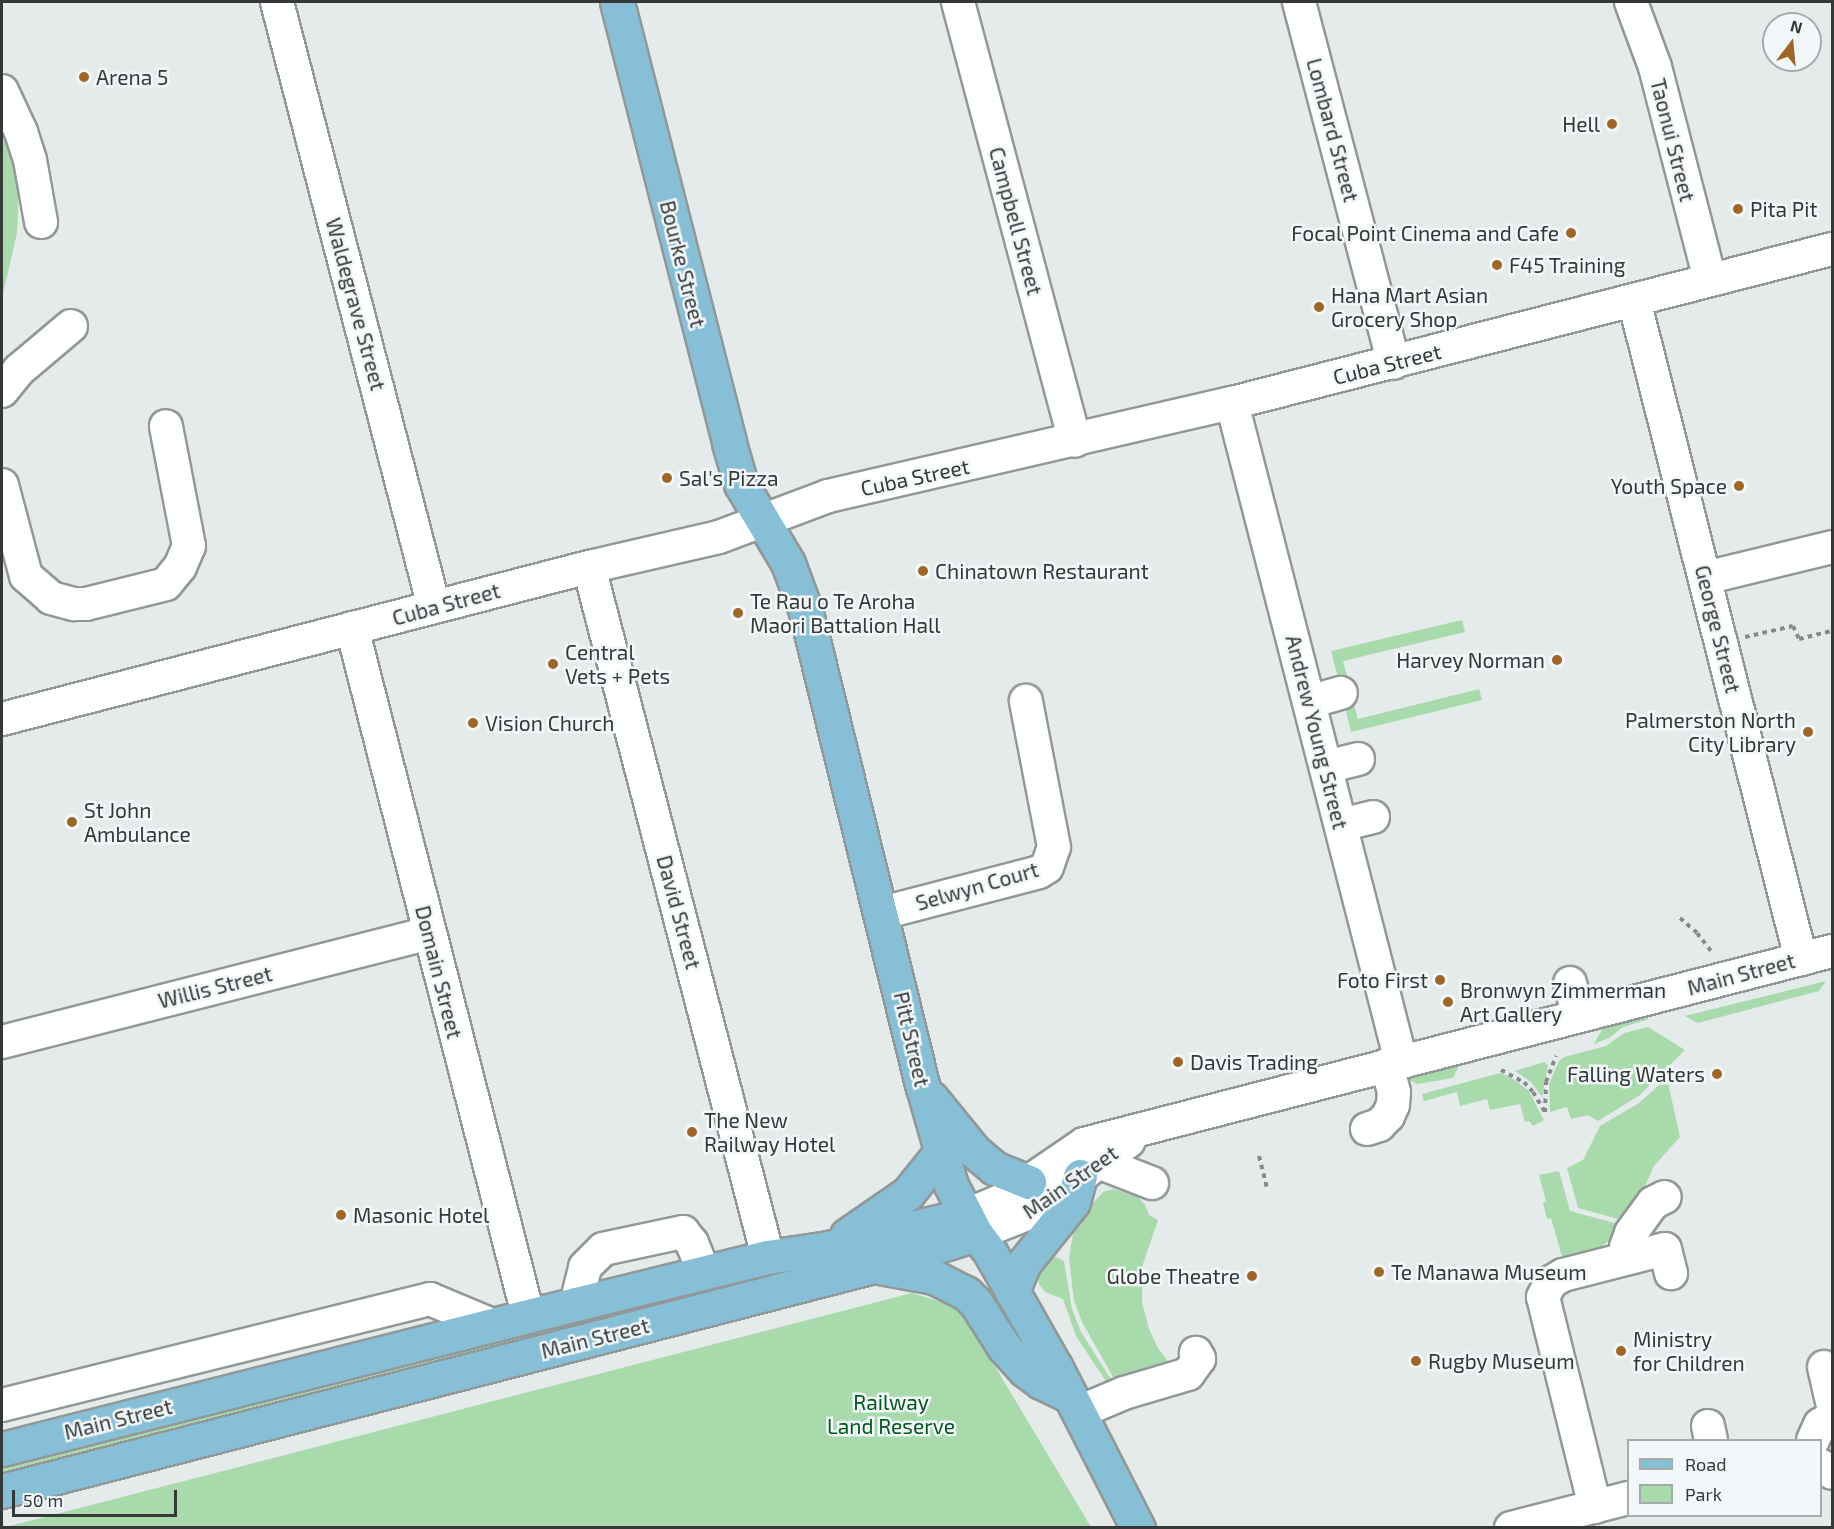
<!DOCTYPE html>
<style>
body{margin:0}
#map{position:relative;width:1834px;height:1529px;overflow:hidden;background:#e5ebeb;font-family:"Exo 2",sans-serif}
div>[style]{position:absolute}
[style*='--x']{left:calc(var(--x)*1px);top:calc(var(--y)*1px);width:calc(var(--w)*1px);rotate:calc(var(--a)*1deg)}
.green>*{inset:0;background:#a8daac}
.path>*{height:4px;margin-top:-2px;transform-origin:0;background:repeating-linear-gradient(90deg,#878a8a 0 4.5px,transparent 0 9px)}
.roads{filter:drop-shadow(2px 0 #929898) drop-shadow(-2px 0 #929898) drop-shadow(0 2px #929898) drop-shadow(0 -2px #929898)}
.minor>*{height:32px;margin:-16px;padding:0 16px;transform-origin:16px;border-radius:16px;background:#fff}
.major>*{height:33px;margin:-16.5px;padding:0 16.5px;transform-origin:16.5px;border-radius:16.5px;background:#87bfd6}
.dots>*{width:16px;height:16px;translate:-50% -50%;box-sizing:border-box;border:3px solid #f2f8f9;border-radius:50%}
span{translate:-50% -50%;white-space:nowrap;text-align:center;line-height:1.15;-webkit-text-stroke:5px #f2f8f9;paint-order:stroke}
.poi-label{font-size:21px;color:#363838}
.left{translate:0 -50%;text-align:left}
.right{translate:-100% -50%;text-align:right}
.street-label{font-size:21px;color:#363838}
.park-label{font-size:21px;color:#02571a}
.frame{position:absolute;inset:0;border:3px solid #363838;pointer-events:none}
.legend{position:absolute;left:1627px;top:1439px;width:195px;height:78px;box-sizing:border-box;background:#f2f8f9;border:2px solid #a7abac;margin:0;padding:8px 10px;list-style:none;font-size:18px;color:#363838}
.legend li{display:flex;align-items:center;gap:12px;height:30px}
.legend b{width:30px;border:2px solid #a7abac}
.north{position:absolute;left:1762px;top:12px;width:60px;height:60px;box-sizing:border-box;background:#f2f8f9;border:2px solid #a7abac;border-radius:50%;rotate:16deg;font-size:16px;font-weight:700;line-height:24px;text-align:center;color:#363838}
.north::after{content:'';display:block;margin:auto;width:21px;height:27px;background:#a06626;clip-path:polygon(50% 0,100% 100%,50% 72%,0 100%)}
.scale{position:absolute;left:12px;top:1490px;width:165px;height:27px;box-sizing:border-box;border:3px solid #363838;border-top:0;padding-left:8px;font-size:18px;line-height:21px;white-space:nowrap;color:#363838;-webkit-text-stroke:4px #f2f8f9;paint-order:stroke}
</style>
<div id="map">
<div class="green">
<div style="clip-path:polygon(2px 125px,12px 147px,19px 187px,17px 233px,2px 298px)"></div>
<div style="clip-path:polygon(1462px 620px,1465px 632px,1343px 661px,1347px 676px,1338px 678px,1331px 651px)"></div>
<div style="clip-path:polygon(1479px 689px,1482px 700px,1351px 732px,1345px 707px,1354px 705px,1358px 719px)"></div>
<div style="clip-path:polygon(1826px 981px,1819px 991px,1698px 1023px,1685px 1016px)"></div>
<div style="clip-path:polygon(1639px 1017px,1649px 1019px,1623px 1027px,1609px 1038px,1594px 1044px,1606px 1022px)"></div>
<div style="clip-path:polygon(1648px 1027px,1685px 1050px,1640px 1095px,1598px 1121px,1588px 1115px,1571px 1119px,1567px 1107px,1550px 1112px,1549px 1084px,1559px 1061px,1564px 1057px,1606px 1046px,1624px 1033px)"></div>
<div style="clip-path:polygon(1462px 1059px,1453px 1078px,1418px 1084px,1405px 1079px,1407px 1076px)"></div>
<div style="clip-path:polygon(1544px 1062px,1548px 1065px,1542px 1097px,1531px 1082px,1515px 1071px)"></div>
<div style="clip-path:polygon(1500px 1073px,1510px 1077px,1528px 1090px,1544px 1120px,1533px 1126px,1529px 1121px,1525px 1122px,1520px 1104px,1490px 1110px,1487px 1099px,1460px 1106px,1457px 1092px,1424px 1101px,1422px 1094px)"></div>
<div style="clip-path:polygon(1667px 1078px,1680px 1137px,1654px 1166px,1629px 1222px,1578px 1208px,1567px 1168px,1583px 1160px,1600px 1126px,1639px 1103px)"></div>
<div style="clip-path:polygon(1559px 1171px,1570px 1211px,1626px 1226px,1595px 1252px,1564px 1263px,1551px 1218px,1547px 1219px,1543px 1203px,1546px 1201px,1539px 1175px)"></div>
<div style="clip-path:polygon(1114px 1189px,1138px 1197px,1145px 1205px,1149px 1215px,1158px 1220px,1143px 1264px,1142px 1302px,1149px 1329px,1158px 1348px,1174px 1369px,1117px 1384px,1082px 1322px,1074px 1301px,1069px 1258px,1073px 1234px,1079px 1218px,1103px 1192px)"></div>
<div style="clip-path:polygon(1043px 1251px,1064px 1261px,1072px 1309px,1081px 1332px,1114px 1384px,1109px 1386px,1076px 1336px,1063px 1299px,1045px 1292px,1039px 1284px,1037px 1274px)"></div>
<div style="clip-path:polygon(807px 1265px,808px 1269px,2px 1475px,2px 1464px,748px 1274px)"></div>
<div style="clip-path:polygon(912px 1293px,960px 1308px,1091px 1527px,2px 1528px)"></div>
</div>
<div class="path">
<div style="--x:1745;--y:637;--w:49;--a:-12.9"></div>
<div style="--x:1793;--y:626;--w:14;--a:65"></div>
<div style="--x:1799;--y:639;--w:34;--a:-14"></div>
<div style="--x:1680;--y:918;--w:23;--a:41"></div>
<div style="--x:1697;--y:933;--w:23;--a:52"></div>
<div style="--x:1501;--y:1070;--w:26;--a:28"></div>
<div style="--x:1524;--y:1082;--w:13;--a:48"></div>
<div style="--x:1533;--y:1092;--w:23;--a:59"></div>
<div style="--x:1545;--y:1112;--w:30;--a:-88"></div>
<div style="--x:1546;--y:1082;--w:28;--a:-69"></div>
<div style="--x:1259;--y:1156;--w:34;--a:76"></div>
</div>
<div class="roads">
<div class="minor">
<div style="--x:277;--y:2;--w:625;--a:75.45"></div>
<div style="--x:958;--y:2;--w:454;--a:75.1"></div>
<div style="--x:1299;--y:2;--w:373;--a:75.3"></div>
<div style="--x:1631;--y:2;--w:69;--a:69.7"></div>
<div style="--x:1655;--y:67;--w:220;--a:75.5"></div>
<div style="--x:2;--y:91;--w:45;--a:65.1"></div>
<div style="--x:21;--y:132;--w:29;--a:72"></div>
<div style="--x:30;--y:160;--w:63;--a:79.9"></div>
<div style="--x:1634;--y:300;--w:680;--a:75.78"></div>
<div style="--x:2;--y:391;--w:27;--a:-51"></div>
<div style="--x:19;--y:370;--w:68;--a:-40.2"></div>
<div style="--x:1232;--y:403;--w:679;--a:75.6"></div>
<div style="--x:2;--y:485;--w:94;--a:75.2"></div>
<div style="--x:26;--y:576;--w:33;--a:41"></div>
<div style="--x:51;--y:598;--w:24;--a:15"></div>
<div style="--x:74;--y:604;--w:12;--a:0"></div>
<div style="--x:86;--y:604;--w:82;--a:-14"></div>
<div style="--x:166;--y:584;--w:22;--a:-51"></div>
<div style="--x:180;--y:567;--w:23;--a:-67"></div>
<div style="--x:189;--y:546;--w:122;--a:-100.9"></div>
<div style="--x:589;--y:567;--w:713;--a:75.46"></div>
<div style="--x:1705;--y:578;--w:131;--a:-13.7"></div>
<div style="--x:352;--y:628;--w:709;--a:75.63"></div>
<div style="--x:1309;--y:702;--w:33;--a:-16"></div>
<div style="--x:2;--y:719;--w:606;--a:-14.52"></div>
<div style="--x:589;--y:567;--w:133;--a:-13"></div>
<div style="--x:719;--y:537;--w:116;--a:-20.6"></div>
<div style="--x:828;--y:496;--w:415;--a:-13"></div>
<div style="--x:1232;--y:403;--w:619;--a:-14.4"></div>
<div style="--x:1326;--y:767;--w:33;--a:-14"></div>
<div style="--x:1341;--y:825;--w:33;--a:-14"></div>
<div style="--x:882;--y:913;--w:162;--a:-14.6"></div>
<div style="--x:1039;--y:872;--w:9;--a:-32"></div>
<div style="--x:1047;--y:867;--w:21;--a:-71"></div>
<div style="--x:1054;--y:847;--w:149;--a:-100.9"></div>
<div style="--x:1570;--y:983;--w:34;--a:75"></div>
<div style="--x:2;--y:1042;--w:441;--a:-14.3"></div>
<div style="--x:1367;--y:1129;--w:13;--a:-18"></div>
<div style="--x:1379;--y:1125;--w:13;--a:-45"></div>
<div style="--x:1388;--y:1116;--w:12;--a:-66"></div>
<div style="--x:1393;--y:1105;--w:13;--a:-86"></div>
<div style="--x:1394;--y:1092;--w:28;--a:-105"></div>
<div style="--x:1098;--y:1162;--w:58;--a:21.3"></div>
<div style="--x:966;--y:1215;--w:35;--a:-22"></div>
<div style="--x:999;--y:1202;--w:103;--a:-34.3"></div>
<div style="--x:1084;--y:1144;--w:772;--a:-14.47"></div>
<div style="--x:976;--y:1234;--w:60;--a:-21.4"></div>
<div style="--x:1032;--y:1212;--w:31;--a:-32"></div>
<div style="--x:1058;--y:1196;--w:52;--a:-40.4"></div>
<div style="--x:1098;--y:1162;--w:37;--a:-34"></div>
<div style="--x:1628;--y:1258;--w:11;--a:-100"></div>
<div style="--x:1626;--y:1247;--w:15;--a:-70"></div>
<div style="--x:1631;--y:1233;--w:37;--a:-54"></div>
<div style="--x:1653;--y:1203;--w:13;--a:-27"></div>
<div style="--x:576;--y:1304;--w:38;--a:-76"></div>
<div style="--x:585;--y:1267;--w:25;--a:-45"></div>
<div style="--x:603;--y:1249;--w:82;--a:-12"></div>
<div style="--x:683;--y:1232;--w:14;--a:51"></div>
<div style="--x:692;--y:1243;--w:32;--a:68"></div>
<div style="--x:1824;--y:1367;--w:36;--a:77"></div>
<div style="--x:2;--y:1405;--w:441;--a:-13.9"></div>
<div style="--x:430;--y:1299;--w:67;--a:22.8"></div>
<div style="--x:1079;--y:1412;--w:49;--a:-22.9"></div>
<div style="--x:1124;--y:1393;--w:67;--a:-16.5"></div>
<div style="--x:1188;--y:1374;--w:19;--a:-54"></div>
<div style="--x:1199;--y:1359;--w:7;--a:-117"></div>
<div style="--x:1708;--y:1426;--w:14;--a:78"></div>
<div style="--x:1813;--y:1440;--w:17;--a:-65"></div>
<div style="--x:1820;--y:1425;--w:14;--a:-34"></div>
<div style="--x:1820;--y:1465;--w:14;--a:34"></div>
<div style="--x:1595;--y:1507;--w:216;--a:-103.9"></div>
<div style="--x:1543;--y:1297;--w:17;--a:-62"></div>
<div style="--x:1551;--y:1282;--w:14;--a:-30"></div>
<div style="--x:1563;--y:1275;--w:105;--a:-14.3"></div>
<div style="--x:1665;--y:1249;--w:25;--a:76"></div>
<div style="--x:1511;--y:1528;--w:121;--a:-14.4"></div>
</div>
<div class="major">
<div style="--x:617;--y:2;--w:455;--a:75.7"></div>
<div style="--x:729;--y:443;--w:43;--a:73.7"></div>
<div style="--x:741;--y:484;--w:92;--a:59.3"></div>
<div style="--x:788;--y:563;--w:52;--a:69.8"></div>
<div style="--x:806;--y:612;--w:489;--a:76.2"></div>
<div style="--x:923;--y:1087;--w:102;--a:74.1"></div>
<div style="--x:951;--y:1185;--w:55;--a:63"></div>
<div style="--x:976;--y:1234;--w:23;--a:52"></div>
<div style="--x:990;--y:1252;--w:133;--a:60.4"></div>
<div style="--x:1056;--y:1368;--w:180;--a:62.9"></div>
<div style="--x:931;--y:1098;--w:68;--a:50.9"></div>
<div style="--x:974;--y:1151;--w:26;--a:40"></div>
<div style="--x:994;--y:1168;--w:38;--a:22"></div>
<div style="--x:847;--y:1235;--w:74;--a:-34.5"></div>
<div style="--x:908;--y:1193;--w:53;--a:-51.2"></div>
<div style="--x:879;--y:1267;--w:56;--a:10.3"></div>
<div style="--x:934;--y:1277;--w:36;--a:27"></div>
<div style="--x:966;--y:1293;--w:14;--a:45"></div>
<div style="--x:976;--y:1303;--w:52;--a:57.5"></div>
<div style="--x:1004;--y:1347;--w:31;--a:48"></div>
<div style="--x:1025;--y:1370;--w:20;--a:37"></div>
<div style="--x:1041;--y:1382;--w:32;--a:26"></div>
<div style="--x:1012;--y:1292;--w:31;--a:-68"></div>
<div style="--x:1024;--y:1263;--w:78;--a:-51.2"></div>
<div style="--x:1073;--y:1202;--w:27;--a:-75"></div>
<div style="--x:2;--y:1449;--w:592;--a:-14.18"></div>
<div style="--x:576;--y:1304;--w:198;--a:-13.8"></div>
<div style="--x:768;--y:1257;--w:61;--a:-8.5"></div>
<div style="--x:828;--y:1248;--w:142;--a:-13.4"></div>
<div style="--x:2;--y:1491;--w:901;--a:-14.47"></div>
<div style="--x:874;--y:1266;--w:107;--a:-17.4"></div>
</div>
</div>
<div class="dots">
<div style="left:84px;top:77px;background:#a06626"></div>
<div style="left:1612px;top:124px;background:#a06626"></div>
<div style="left:1738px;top:209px;background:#a06626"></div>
<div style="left:1571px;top:233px;background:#a06626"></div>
<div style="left:1497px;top:265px;background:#a06626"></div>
<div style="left:1319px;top:307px;background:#a06626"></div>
<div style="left:667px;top:478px;background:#a06626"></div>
<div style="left:1739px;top:486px;background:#a06626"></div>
<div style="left:923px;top:571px;background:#a06626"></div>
<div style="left:738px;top:613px;background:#a06626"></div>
<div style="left:1557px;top:660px;background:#a06626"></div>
<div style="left:553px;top:664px;background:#a06626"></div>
<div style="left:473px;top:723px;background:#a06626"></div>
<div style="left:1808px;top:732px;background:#a06626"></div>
<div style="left:72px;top:822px;background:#a06626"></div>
<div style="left:1440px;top:980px;background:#a06626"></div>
<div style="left:1448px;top:1002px;background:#a06626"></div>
<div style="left:1178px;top:1062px;background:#a06626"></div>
<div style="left:1717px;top:1074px;background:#a06626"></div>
<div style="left:692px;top:1132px;background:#a06626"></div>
<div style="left:341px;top:1215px;background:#a06626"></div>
<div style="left:1379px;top:1272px;background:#a06626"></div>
<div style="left:1252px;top:1276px;background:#a06626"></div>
<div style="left:1621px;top:1351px;background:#a06626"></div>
<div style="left:1416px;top:1361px;background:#a06626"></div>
</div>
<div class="poi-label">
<span class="left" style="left:96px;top:77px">Arena 5</span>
<span class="right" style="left:1600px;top:124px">Hell</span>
<span class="left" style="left:1750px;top:209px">Pita Pit</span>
<span class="right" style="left:1559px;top:233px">Focal Point Cinema and Cafe</span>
<span class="left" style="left:1509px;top:265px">F45 Training</span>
<span class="left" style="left:1331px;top:307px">Hana Mart Asian<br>Grocery Shop</span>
<span class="left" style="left:679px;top:478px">Sal's Pizza</span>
<span class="right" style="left:1727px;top:486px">Youth Space</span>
<span class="left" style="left:935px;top:571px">Chinatown Restaurant</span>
<span class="left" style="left:750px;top:613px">Te Rau o Te Aroha<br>Maori Battalion Hall</span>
<span class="left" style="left:565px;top:664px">Central<br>Vets + Pets</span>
<span class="right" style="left:1545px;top:660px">Harvey Norman</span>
<span class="right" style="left:1796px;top:732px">Palmerston North<br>City Library</span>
<span class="left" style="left:485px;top:723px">Vision Church</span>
<span class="left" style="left:84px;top:822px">St John<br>Ambulance</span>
<span class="right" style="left:1428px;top:980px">Foto First</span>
<span class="left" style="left:1460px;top:1002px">Bronwyn Zimmerman<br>Art Gallery</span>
<span class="left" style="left:1190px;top:1062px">Davis Trading</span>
<span class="right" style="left:1705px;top:1074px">Falling Waters</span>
<span class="left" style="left:704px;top:1132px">The New<br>Railway Hotel</span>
<span class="left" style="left:353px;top:1215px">Masonic Hotel</span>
<span class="left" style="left:1391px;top:1272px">Te Manawa Museum</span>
<span class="right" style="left:1240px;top:1276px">Globe Theatre</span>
<span class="left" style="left:1633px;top:1351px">Ministry<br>for Children</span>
<span class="left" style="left:1428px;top:1361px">Rugby Museum</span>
</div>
<div class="street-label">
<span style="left:1333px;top:130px;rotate:75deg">Lombard Street</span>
<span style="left:1673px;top:140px;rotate:76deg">Taonui Street</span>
<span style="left:1016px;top:221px;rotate:75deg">Campbell Street</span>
<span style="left:683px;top:264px;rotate:76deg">Bourke Street</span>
<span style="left:356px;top:304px;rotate:75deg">Waldegrave Street</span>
<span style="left:1387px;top:364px;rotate:-14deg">Cuba Street</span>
<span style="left:915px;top:477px;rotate:-12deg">Cuba Street</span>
<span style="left:446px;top:604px;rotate:-15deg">Cuba Street</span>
<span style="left:1718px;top:629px;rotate:76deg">George Street</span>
<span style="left:1317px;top:732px;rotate:76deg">Andrew Young Street</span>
<span style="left:977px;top:886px;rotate:-16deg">Selwyn Court</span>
<span style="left:679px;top:912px;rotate:75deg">David Street</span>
<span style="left:439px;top:972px;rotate:76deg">Domain Street</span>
<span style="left:1741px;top:974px;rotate:-15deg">Main Street</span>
<span style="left:215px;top:987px;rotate:-14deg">Willis Street</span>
<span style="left:912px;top:1039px;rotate:77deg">Pitt Street</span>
<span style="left:1070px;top:1182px;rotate:-35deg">Main Street</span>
<span style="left:595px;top:1338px;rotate:-14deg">Main Street</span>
<span style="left:118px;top:1419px;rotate:-14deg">Main Street</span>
</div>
<div class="park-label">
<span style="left:891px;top:1414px">Railway<br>Land Reserve</span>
</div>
<div class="frame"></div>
<ul class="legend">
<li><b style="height:8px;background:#87bfd6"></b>Road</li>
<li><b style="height:16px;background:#a8daac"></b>Park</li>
</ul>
<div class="north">N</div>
<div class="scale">50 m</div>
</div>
